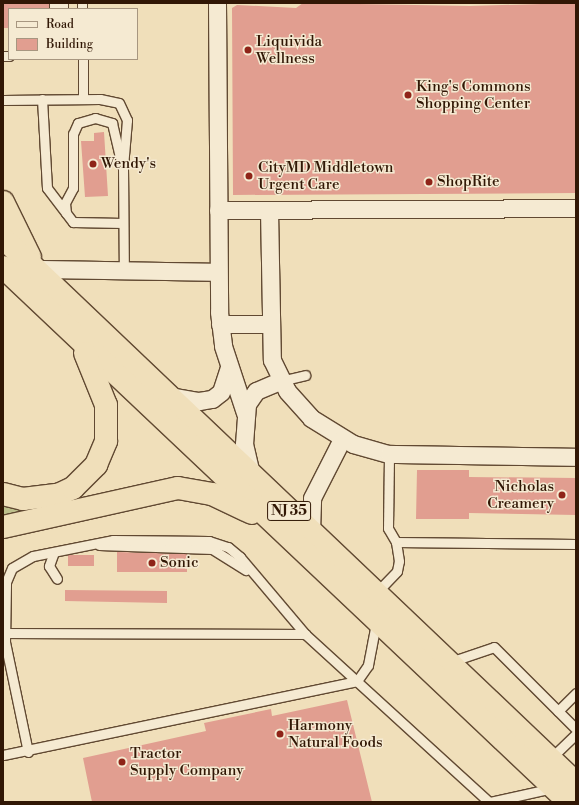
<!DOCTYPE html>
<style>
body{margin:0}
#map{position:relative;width:579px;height:805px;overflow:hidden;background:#f0dfba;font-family:"Libre Bodoni",serif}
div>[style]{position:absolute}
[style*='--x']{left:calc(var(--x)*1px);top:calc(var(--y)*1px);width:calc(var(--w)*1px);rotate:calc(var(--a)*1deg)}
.green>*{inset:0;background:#bec08c}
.building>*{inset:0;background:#e19e90}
.roads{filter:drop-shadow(1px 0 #614932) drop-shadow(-1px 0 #614932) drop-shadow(0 1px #614932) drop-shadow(0 -1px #614932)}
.lane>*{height:9px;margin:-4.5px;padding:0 4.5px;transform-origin:4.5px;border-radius:4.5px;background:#f5ead2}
.street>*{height:17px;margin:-8.5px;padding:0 8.5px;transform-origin:8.5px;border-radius:8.5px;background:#f5ead2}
.highway>*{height:22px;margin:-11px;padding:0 11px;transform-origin:11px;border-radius:11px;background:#f0dfba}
.dots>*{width:11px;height:11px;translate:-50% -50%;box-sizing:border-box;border:2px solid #f5ead2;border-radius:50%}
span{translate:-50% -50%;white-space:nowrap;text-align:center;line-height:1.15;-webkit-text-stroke:3px #f5ead2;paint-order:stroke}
.shield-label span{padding:1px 3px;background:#f5ead2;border:1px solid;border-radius:3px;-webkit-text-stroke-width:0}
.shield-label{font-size:14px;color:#311705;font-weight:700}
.poi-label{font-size:15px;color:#311705}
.left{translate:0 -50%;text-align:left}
.right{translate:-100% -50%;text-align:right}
.frame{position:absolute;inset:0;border:4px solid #311705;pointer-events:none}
.legend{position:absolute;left:8px;top:8px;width:130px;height:52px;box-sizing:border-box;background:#f5ead2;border:1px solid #a79680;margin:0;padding:5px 7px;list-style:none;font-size:12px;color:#311705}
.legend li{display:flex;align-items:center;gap:8px;height:20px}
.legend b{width:20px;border:1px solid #a79680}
</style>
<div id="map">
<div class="green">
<div style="clip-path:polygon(3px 505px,19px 509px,33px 510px,3px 521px)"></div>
</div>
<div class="building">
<div style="clip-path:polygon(3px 3px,50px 3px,62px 9px,9px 9px,9px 28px,3px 28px)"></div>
<div style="clip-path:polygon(303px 3px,470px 6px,575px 3px,576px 193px,233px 195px,232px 8px,237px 5px,296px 8px)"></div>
<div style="clip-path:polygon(104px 132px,108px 196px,85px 197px,81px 141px,94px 141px,94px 133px)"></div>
<div style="clip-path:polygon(417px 470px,469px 470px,469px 477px,576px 478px,576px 515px,469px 513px,469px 519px,416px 519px)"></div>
<div style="clip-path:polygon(117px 552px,187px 554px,187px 572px,117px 572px)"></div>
<div style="clip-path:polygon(68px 555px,94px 555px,94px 566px,68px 566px)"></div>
<div style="clip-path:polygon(65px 590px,167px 591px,167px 603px,65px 601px)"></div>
<div style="clip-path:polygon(347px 700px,372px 802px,92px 802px,83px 758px,206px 731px,204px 723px,271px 709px,272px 716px)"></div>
</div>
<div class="roads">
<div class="lane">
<div style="--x:54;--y:3;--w:6;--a:90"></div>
<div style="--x:82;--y:3;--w:6;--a:90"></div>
<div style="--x:63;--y:9;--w:6;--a:-90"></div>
<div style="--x:3;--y:56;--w:6;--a:0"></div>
<div style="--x:83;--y:59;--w:40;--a:90"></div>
<div style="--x:42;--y:99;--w:89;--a:86.8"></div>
<div style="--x:47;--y:188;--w:43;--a:52.6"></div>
<div style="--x:73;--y:222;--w:50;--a:1.1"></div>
<div style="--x:3;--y:100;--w:97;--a:-0.6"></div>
<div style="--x:100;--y:99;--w:19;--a:12"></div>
<div style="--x:119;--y:103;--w:19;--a:65"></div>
<div style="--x:127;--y:120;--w:47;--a:94.9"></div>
<div style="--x:123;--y:167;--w:105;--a:89.5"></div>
<div style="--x:66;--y:213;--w:10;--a:-96"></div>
<div style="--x:65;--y:203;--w:17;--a:-62"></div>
<div style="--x:73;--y:188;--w:54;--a:-90"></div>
<div style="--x:73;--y:134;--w:12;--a:-66"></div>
<div style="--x:78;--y:123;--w:18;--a:-16"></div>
<div style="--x:95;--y:118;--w:18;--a:16"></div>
<div style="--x:112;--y:123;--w:44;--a:76.9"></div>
<div style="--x:280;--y:381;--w:26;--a:-13"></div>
<div style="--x:396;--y:542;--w:180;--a:0.6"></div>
<div style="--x:99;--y:545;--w:113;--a:2"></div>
<div style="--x:212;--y:549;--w:40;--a:32"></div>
<div style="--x:54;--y:552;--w:15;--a:110"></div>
<div style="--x:49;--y:566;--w:15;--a:58"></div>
<div style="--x:376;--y:593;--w:30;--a:-46"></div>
<div style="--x:397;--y:571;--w:10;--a:-79"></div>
<div style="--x:399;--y:561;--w:19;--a:-99"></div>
<div style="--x:396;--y:542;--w:16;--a:-120"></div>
<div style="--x:388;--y:528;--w:74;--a:-89.2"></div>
<div style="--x:7;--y:633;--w:298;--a:0.2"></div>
<div style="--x:450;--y:662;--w:46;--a:-18.8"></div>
<div style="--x:494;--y:647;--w:116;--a:45"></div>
<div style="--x:558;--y:711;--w:25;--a:-45"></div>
<div style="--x:28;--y:752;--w:112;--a:-101.8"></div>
<div style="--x:5;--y:642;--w:60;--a:-89"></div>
<div style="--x:6;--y:582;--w:15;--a:-67"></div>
<div style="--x:12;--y:568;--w:24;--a:-30"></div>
<div style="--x:33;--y:556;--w:82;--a:-11.3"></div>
<div style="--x:113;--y:540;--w:96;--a:0.6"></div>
<div style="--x:209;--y:541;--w:20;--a:18"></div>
<div style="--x:228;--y:547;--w:16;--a:40"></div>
<div style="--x:240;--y:557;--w:101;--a:49.8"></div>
<div style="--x:305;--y:634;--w:249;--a:42.4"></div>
<div style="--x:3;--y:755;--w:362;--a:-11.8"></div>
<div style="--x:357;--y:681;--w:19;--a:-55"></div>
<div style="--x:368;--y:665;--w:43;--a:-79.2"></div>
<div style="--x:550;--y:759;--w:36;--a:-44"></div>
<div style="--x:490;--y:802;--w:65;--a:-12.5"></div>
</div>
<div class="street">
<div style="--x:217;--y:3;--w:309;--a:89.6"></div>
<div style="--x:219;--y:312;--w:34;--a:83"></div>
<div style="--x:223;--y:346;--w:71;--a:71.8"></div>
<div style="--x:218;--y:210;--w:358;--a:-0.3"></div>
<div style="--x:269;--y:210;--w:150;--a:88.9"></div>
<div style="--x:272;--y:360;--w:34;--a:64"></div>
<div style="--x:287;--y:391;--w:36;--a:48"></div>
<div style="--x:311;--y:418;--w:49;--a:31.8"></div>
<div style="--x:353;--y:444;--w:37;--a:16"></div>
<div style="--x:389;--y:454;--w:187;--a:0.9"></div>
<div style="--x:36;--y:269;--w:182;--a:0.9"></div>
<div style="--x:220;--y:324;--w:49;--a:0"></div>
<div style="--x:170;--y:396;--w:29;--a:10"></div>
<div style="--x:199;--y:401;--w:13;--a:-9"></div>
<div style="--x:212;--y:399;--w:11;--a:-38"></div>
<div style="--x:221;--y:392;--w:25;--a:-72"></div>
<div style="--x:251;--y:474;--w:31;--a:-103"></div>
<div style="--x:244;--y:444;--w:40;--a:-85.7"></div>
<div style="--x:247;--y:404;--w:16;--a:-55"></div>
<div style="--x:256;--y:391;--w:26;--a:-23"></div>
<div style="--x:311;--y:531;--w:33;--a:-88"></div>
<div style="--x:312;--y:498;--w:66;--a:-63"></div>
</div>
<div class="highway">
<div style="--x:3;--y:202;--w:61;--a:63.9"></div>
<div style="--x:3;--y:238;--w:791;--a:43.57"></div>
<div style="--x:3;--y:267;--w:779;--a:43.39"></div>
<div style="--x:3;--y:494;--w:21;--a:14"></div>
<div style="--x:23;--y:499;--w:35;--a:-7"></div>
<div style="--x:58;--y:495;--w:17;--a:-25"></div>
<div style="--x:73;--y:488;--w:33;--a:-45"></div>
<div style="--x:96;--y:465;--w:26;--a:-67"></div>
<div style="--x:106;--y:441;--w:36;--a:-90"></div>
<div style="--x:106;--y:405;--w:56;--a:-112"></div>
<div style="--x:3;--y:527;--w:179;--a:-12.6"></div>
<div style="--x:178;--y:488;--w:35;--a:10"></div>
<div style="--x:212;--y:494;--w:44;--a:25.4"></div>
</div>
</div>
<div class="dots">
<div style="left:248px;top:50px;background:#8f2418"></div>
<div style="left:408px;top:95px;background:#8f2418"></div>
<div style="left:93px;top:164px;background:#8f2418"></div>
<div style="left:249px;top:176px;background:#8f2418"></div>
<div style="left:429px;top:182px;background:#8f2418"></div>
<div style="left:562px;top:495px;background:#8f2418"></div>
<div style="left:152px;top:563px;background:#8f2418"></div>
<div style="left:280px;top:734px;background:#8f2418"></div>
<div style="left:122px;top:762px;background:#8f2418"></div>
</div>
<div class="shield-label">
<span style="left:289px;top:511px">NJ 35</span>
</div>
<div class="poi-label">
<span class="left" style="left:256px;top:50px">Liquivida<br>Wellness</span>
<span class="left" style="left:416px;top:95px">King's Commons<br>Shopping Center</span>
<span class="left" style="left:101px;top:164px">Wendy's</span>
<span class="left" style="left:258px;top:176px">CityMD Middletown<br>Urgent Care</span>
<span class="left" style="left:437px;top:182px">ShopRite</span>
<span class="right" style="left:554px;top:495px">Nicholas<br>Creamery</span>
<span class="left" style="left:160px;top:563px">Sonic</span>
<span class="left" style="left:288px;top:734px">Harmony<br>Natural Foods</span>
<span class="left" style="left:130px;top:762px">Tractor<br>Supply Company</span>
</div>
<div class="frame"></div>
<ul class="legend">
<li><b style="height:5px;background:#f5ead2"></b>Road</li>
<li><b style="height:11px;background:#e19e90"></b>Building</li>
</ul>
</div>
